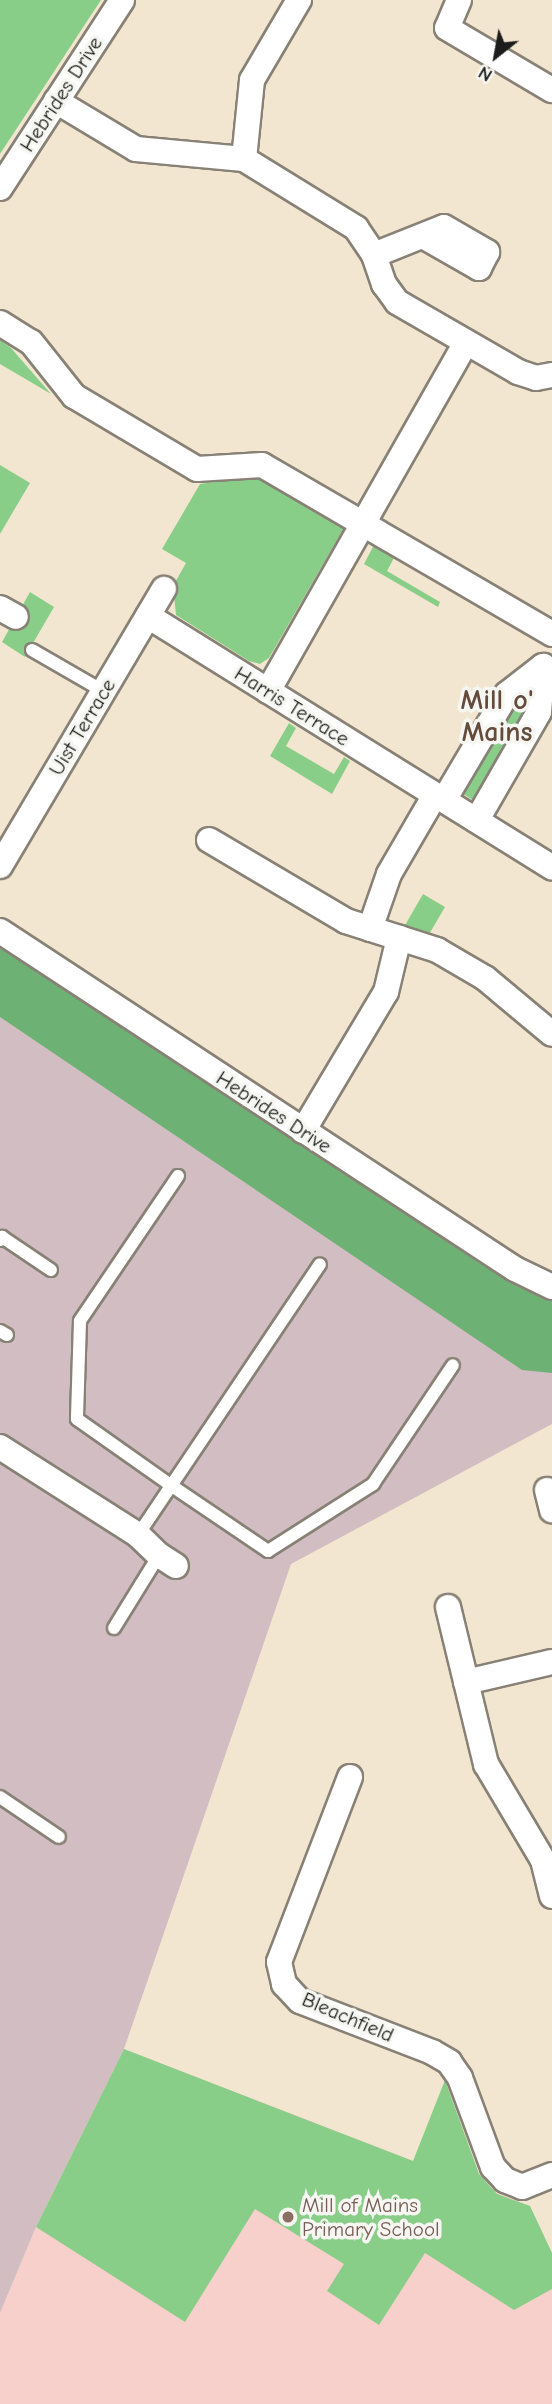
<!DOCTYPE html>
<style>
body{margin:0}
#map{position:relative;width:552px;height:2404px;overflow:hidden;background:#f3e6d1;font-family:"Comic Neue",sans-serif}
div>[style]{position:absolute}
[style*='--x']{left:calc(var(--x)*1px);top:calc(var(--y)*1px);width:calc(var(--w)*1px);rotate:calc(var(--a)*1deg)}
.built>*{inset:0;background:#f7d0cb}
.industrial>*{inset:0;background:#d2bec2}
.green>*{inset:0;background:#89ce88}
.forest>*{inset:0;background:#6eb174}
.roads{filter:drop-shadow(2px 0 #888176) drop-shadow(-2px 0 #888176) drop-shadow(0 2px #888176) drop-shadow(0 -2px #888176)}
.lane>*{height:12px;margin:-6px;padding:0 6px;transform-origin:6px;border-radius:6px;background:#fff}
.street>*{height:24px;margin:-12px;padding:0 12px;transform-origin:12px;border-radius:12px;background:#fff}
.dots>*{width:19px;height:19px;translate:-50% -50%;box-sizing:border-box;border:4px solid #f6f6f2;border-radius:50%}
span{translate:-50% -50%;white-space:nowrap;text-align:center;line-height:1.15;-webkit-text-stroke:7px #f6f6f2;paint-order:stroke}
.street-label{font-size:21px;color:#1c1c1c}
.education-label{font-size:21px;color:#785e54}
.left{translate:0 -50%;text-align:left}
.district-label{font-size:28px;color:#644b3c;font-weight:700}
.north{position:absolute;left:461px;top:21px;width:70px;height:70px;-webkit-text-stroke:5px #f6f6f2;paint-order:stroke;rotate:211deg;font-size:19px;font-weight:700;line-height:28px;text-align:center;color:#1c1c1c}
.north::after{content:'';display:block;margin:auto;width:24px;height:32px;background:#1c1c1c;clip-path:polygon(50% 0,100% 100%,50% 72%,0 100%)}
</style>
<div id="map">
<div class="built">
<div style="clip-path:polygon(124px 2049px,530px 2206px,552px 2253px,552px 2404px,0 2404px,0 2313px,36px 2227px)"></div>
</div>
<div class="industrial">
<div style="clip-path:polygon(0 931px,552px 1287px,552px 1424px,291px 1564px,124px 2049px,36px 2227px,0 2313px)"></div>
</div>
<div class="green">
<div style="clip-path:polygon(0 0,101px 0,0 154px)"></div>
<div style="clip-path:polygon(0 340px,11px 348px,51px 394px,0 364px)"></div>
<div style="clip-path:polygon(0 465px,30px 483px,0 534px)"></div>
<div style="clip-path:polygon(256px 476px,345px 526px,269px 658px,260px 664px,249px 661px,176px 615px,173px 586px,186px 563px,162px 549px,200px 484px)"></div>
<div style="clip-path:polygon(375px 543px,395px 556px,387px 571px,440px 602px,438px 607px,364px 564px)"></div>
<div style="clip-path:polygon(30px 592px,54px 607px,25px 657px,2px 642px)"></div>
<div style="clip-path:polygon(522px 696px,529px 701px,530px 708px,476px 802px,460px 792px,514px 699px)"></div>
<div style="clip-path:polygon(289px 723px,296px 728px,286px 746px,334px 774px,344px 757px,350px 761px,332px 794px,270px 756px)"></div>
<div style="clip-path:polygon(423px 894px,445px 907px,428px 936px,404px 927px)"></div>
<div style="clip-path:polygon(124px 2049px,413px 2161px,445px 2080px,479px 2174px,497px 2194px,530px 2206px,552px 2253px,552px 2289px,514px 2310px,425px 2253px,379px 2325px,327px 2291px,344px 2264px,255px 2209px,185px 2322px,36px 2227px)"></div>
</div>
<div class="forest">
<div style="clip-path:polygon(0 946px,483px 1265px,552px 1301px,552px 1373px,522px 1370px,0 1017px)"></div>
</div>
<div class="roads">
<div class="lane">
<div style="--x:32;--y:650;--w:82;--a:30"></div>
<div style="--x:178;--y:1176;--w:175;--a:124.1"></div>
<div style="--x:80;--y:1321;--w:98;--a:91.8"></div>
<div style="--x:77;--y:1419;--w:116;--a:35.2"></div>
<div style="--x:172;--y:1486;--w:116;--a:34.1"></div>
<div style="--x:268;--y:1551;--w:125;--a:-32.5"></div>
<div style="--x:373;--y:1484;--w:143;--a:-56.1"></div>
<div style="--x:0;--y:1240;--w:4;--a:-56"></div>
<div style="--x:2;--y:1237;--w:59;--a:34"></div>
<div style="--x:0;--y:1331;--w:8;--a:30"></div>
<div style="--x:138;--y:1535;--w:326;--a:-56.1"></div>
<div style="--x:114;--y:1628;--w:86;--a:-58.3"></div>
<div style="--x:0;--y:1797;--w:71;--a:34.1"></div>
</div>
<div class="street">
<div style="--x:459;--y:0;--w:30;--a:113"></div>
<div style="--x:447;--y:28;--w:122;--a:30.6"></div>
<div style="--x:56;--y:101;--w:93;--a:31"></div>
<div style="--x:136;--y:149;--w:108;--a:5.3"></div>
<div style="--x:244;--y:159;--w:132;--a:31.6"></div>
<div style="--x:356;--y:228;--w:32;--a:56"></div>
<div style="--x:374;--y:255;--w:31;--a:71"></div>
<div style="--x:384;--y:284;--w:22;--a:54"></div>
<div style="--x:397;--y:302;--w:140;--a:30"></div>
<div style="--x:518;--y:372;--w:19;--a:18"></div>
<div style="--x:536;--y:378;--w:16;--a:-11"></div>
<div style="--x:244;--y:159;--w:79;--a:-84.2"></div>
<div style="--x:252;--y:80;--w:93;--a:-59.6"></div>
<div style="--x:0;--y:188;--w:224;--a:-57"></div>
<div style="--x:374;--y:255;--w:75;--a:-21.8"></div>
<div style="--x:444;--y:227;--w:50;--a:30.2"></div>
<div style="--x:487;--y:252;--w:18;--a:117"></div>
<div style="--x:479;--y:268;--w:64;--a:-150.3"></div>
<div style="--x:0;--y:323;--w:36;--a:32"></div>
<div style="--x:31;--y:342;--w:69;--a:51.5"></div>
<div style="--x:74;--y:396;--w:143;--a:30.7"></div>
<div style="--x:197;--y:469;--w:65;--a:-3.5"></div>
<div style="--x:262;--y:465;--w:336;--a:30.2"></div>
<div style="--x:0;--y:608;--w:18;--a:29"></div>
<div style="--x:148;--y:616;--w:476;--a:31.9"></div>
<div style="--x:268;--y:691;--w:401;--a:-60.4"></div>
<div style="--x:444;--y:800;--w:123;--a:-59.3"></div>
<div style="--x:507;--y:694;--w:46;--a:-37.9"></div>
<div style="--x:543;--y:666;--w:46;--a:95"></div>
<div style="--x:539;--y:712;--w:125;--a:119.9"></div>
<div style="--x:209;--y:840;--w:159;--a:30.6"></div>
<div style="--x:346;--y:921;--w:96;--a:17.7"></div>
<div style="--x:437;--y:950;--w:56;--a:30.3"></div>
<div style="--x:485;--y:978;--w:87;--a:39.9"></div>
<div style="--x:0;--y:866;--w:322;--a:-59.4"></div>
<div style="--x:370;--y:929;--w:58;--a:-70.9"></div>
<div style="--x:389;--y:874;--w:91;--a:-59.8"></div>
<div style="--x:0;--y:931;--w:616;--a:33.28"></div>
<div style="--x:515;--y:1269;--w:41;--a:25.9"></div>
<div style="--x:303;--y:1131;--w:162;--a:-59.2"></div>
<div style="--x:386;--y:992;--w:56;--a:-76.5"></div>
<div style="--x:0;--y:1447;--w:164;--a:32.5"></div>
<div style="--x:138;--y:1535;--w:29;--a:44"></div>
<div style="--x:159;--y:1555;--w:20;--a:33"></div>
<div style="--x:547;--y:1490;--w:21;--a:76"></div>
<div style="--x:448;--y:1607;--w:162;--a:76.4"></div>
<div style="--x:486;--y:1764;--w:112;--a:59.3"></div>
<div style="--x:543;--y:1860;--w:37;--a:76"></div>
<div style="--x:466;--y:1682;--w:88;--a:-13.1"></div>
<div style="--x:350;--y:1777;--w:198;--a:111"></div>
<div style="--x:279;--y:1962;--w:23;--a:77"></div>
<div style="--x:284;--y:1984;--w:23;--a:47"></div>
<div style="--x:300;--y:2001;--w:142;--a:21.1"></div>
<div style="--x:432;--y:2052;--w:20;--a:30"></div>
<div style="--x:449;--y:2062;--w:19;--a:55"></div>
<div style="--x:460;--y:2078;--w:95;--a:69.7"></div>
<div style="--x:493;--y:2167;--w:18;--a:47"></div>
<div style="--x:505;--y:2180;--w:18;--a:22"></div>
<div style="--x:522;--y:2187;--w:32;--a:-22"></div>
</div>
</div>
<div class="dots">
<div style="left:288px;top:2217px;background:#8d6e63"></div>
</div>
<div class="street-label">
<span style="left:61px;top:94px;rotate:-57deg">Hebrides Drive</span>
<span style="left:292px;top:706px;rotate:32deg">Harris Terrace</span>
<span style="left:82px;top:727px;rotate:-59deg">Uist Terrace</span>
<span style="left:274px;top:1112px;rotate:33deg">Hebrides Drive</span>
<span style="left:348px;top:2017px;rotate:23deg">Bleachfield</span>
</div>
<div class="education-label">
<span class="left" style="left:302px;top:2217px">Mill of Mains<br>Primary School</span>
</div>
<div class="district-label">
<span style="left:497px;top:716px">Mill o'<br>Mains</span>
</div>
<div class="north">N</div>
</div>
